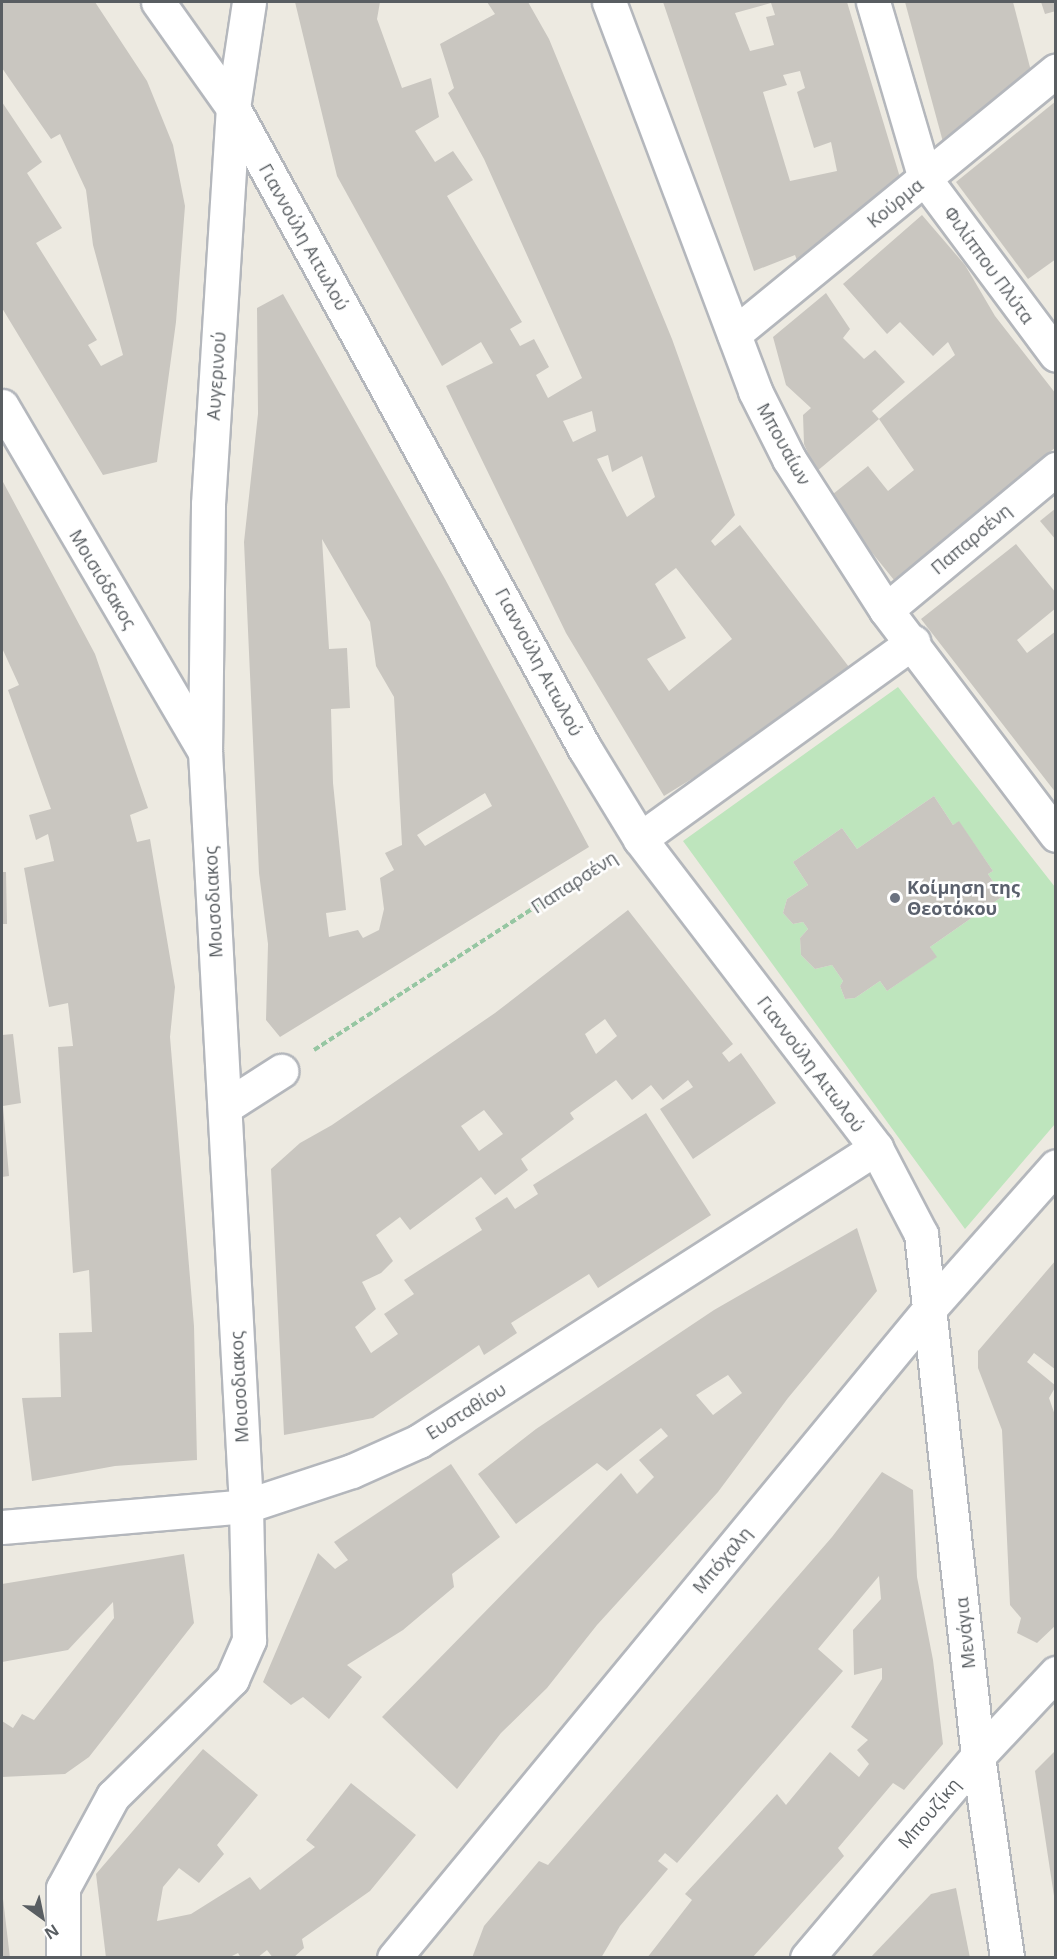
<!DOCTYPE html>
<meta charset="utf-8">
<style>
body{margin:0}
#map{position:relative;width:1057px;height:1959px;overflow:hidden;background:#edeae1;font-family:"Open Sans",sans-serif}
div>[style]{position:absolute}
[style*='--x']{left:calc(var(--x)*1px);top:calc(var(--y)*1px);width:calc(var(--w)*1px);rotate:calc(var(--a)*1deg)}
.green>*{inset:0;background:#bee5bd}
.building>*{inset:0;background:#c9c6c0}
.path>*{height:4px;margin-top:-2px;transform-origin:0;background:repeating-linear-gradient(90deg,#96c6a2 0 6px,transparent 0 9px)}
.roads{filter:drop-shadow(2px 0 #b4b7bc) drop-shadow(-2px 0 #b4b7bc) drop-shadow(0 2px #b4b7bc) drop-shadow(0 -2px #b4b7bc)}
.minor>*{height:33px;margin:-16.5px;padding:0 16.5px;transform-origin:16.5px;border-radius:16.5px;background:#fff}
.dots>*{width:16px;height:16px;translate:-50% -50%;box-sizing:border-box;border:3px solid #fff;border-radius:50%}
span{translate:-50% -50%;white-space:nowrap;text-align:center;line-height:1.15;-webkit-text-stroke:5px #fff;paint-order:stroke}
.street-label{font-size:18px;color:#595e62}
.worship-label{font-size:18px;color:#5b616d;font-weight:700}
.left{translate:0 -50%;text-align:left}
.frame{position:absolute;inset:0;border:3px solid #595e62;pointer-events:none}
.north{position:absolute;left:12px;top:1887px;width:60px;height:60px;-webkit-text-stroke:4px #fff;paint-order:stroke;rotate:147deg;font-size:16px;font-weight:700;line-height:24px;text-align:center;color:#595e62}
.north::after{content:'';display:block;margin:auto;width:21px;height:27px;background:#595e62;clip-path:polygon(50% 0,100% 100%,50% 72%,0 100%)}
</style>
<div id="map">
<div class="green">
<div style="clip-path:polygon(evenodd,898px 687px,1055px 887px,1055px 1124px,965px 1229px,683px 841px,898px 687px,934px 796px,953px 825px,959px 822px,993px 871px,988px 874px,1003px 896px,930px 947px,936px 957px,887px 991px,880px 981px,855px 998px,845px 999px,840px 986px,843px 981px,832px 965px,815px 969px,801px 955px,800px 938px,808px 929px,803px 922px,793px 924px,783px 913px,787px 899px,808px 885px,793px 862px,842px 828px,857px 849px,934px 796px)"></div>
</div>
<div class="building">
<div style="clip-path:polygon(2px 2px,95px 2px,147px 81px,173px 145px,185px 206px,176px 322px,157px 462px,103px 475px,2px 308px,2px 102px,42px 162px,27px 173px,62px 228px,36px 243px,97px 340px,88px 345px,101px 366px,123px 355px,93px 245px,86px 190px,60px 134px,51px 139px,2px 68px)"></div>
<div style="clip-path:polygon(evenodd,295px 2px,380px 2px,377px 19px,402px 88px,431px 78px,439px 117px,415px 131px,435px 162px,453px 151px,473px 180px,447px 196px,522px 322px,510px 329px,520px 346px,534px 339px,549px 367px,536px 375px,548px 398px,582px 378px,484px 159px,448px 93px,454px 88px,440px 44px,495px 14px,487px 2px,528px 2px,549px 39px,672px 339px,735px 515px,711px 541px,715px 546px,740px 525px,849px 667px,716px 764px,664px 796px,566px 633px,446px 386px,493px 363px,481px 342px,442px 366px,337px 176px,295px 2px,592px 411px,596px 431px,573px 442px,563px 421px,592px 411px,295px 2px,608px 455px,612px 472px,642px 456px,655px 497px,627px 517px,597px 459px,608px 455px,295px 2px,676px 568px,732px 639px,669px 691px,647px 659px,686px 638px,655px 584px,676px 568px)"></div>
<div style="clip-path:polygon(evenodd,663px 2px,847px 2px,902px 184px,799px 266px,795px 255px,754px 271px,663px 2px,771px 3px,775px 15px,766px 17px,774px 45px,750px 51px,735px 13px,771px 3px,663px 2px,800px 71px,805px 88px,797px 92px,814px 148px,831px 142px,837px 171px,790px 181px,763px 92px,787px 85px,783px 75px,800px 71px)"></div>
<div style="clip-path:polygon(905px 2px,1013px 2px,1032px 75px,943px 142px)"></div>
<div style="clip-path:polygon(1041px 2px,1056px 2px,1056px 11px,1045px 14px)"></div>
<div style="clip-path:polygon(1056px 101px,1056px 259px,1028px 279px,956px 182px)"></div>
<div style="clip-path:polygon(922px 215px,965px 265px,995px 316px,1056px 394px,1056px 447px,894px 580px,828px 498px,868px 466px,888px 491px,914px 470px,879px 419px,955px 355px,948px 342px,933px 356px,900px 322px,887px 334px,843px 284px)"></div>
<div style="clip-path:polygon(826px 293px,850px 329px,843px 338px,864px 359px,875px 350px,905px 382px,872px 411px,879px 419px,816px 472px,804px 444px,803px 415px,811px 408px,786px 385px,773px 337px)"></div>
<div style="clip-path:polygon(evenodd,283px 294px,445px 579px,589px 847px,280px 1037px,266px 1020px,268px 944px,259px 873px,244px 542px,258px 414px,257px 308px,283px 294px,322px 539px,370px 622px,376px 666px,394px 697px,402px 845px,385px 853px,394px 870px,380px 878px,384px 909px,379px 930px,363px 938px,358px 930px,329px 937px,326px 913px,346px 910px,333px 783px,331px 709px,350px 708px,347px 648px,329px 649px,322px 539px,283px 294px,485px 793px,492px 806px,425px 846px,417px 835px,485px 793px)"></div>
<div style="clip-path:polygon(2px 480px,95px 654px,148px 808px,130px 815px,137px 842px,150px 839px,175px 987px,170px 1037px,194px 1326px,197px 1460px,115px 1466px,32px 1481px,22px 1398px,61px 1397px,59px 1333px,92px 1332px,89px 1270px,73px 1273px,58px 1047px,73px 1046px,68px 1003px,49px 1007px,24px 868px,54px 861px,48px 834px,36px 840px,29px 815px,51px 809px,8px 690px,19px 685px,2px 648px)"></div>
<div style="clip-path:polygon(1056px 508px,1056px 540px,1040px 521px)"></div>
<div style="clip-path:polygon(1016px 544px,1056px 593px,1056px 608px,1017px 640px,1027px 653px,1056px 631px,1056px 793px,921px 619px)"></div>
<div style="clip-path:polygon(934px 796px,953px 825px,959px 821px,993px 871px,988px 874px,1003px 896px,930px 947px,937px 957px,887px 991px,880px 981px,855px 998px,845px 999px,840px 986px,843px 981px,832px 965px,815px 969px,801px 955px,800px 938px,808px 929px,803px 922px,793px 924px,783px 913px,787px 899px,808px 885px,793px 862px,842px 828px,857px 849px)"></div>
<div style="clip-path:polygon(2px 872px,6px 872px,7px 924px,2px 924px)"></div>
<div style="clip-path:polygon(evenodd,628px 910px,733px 1044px,722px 1053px,729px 1062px,741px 1053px,776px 1103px,693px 1159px,660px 1109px,693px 1087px,688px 1080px,663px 1100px,651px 1085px,632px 1100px,616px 1080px,570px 1113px,574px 1119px,521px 1159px,528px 1170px,495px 1195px,481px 1177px,410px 1230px,400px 1217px,376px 1235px,393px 1261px,381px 1273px,362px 1282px,376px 1309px,355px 1327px,371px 1353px,398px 1334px,384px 1314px,414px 1294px,404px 1280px,482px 1230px,475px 1218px,507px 1197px,515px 1209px,538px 1194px,533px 1185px,646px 1113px,711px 1215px,598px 1288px,589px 1274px,511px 1323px,517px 1333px,484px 1355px,479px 1345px,373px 1418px,284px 1435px,271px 1169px,300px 1143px,332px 1125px,495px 1013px,628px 910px,605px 1019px,617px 1036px,596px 1054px,585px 1034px,605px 1019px,628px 910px,484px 1110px,503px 1134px,479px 1151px,461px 1126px,484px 1110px)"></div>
<div style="clip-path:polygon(13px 1034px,21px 1103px,3px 1106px,9px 1176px,2px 1177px,2px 1035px)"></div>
<div style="clip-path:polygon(evenodd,857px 1228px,877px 1291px,788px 1398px,718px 1492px,597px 1625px,547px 1688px,501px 1733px,457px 1789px,382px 1717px,621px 1473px,637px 1494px,654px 1477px,639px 1460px,668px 1436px,661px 1428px,607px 1471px,597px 1463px,516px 1524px,478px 1474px,536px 1429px,714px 1310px,857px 1228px,728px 1375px,742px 1393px,713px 1415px,696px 1395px,728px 1375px)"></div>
<div style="clip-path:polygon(1056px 1260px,1056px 1370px,1034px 1353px,1027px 1362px,1056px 1386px,1049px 1398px,1056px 1418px,1056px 1625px,1037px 1643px,1017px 1633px,1021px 1618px,1010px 1605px,1002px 1430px,978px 1368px,978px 1351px)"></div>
<div style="clip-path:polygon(451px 1464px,500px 1537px,452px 1574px,454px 1587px,403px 1630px,347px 1665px,362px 1677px,329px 1719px,303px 1697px,291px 1705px,263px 1682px,318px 1553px,335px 1569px,348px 1560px,334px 1542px)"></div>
<div style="clip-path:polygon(882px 1472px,913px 1490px,917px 1577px,933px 1660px,943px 1744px,904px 1790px,893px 1783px,838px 1848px,844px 1856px,752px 1958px,647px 1958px,692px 1900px,685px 1894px,777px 1794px,786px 1805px,830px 1752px,859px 1777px,869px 1764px,857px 1750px,868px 1740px,851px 1727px,882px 1679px,882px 1668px,854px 1675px,853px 1630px,881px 1599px,879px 1576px,818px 1649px,843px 1671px,677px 1863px,665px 1853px,658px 1861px,668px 1869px,620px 1926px,601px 1958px,472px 1958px,484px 1926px,539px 1861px,548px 1865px,832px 1537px)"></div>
<div style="clip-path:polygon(184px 1554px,194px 1623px,89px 1757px,65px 1774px,2px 1777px,2px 1721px,13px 1728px,22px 1714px,34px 1720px,114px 1618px,113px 1602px,68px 1650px,2px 1662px,2px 1584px)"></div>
<div style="clip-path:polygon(203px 1749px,258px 1795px,217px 1845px,224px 1854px,199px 1883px,179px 1868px,163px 1887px,157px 1921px,191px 1914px,250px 1877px,260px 1890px,315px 1847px,306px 1840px,351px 1783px,416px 1835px,370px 1891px,302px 1939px,304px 1948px,293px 1958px,273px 1958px,267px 1950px,257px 1958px,241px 1958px,238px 1953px,228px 1958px,106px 1958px,96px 1874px)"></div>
<div style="clip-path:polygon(1056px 1750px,1056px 1895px,1054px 1896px,1035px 1771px)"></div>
<div style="clip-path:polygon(956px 1888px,970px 1958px,870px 1958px,931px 1894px)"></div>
<div style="clip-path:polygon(2px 1899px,3px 1899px,10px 1958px,2px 1958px)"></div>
</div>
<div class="path">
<div style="--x:314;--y:1050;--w:350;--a:-32.9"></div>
</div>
<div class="roads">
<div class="minor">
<div style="--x:158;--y:2;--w:130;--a:54.7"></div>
<div style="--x:233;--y:108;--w:731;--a:61.23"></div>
<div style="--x:585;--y:749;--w:105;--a:58.6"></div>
<div style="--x:640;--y:839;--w:389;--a:52.6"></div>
<div style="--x:876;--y:1148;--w:97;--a:62.4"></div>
<div style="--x:921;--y:1234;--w:525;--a:83.77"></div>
<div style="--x:978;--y:1756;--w:204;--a:81.8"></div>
<div style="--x:609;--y:2;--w:415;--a:69.4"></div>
<div style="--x:755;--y:391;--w:76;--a:63.4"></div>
<div style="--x:789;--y:459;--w:179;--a:57.3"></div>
<div style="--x:886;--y:610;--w:282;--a:52.9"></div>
<div style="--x:873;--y:2;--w:184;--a:73.6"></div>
<div style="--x:925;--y:179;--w:219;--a:53.3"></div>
<div style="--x:734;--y:334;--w:416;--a:-39.3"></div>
<div style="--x:2;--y:406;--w:401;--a:59.6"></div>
<div style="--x:886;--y:610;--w:221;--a:-39.7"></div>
<div style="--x:640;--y:839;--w:337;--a:-35.8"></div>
<div style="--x:225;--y:1107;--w:67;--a:-32.7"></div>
<div style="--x:2;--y:1527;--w:245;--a:-4.9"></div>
<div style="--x:246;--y:1506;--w:112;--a:-18.3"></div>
<div style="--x:352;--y:1471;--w:73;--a:-24.1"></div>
<div style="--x:419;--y:1441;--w:543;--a:-32.67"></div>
<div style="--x:63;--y:1958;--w:70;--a:-90"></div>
<div style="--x:63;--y:1888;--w:105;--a:-61.5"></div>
<div style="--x:113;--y:1796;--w:167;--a:-44.5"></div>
<div style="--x:232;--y:1679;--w:43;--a:-66.4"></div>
<div style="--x:249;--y:1640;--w:134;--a:-91.3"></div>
<div style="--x:246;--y:1506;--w:755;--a:-93.11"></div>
<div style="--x:205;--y:752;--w:248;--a:-89.3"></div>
<div style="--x:208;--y:504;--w:397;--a:-86.4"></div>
<div style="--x:233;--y:108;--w:107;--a:-81.4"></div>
<div style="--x:394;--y:1958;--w:844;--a:-50.48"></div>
<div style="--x:931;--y:1307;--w:188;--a:-48.4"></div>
<div style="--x:807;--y:1958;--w:265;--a:-49.8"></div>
<div style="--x:978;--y:1756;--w:114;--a:-46.8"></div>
</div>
</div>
<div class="dots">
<div style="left:895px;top:898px;background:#6b7280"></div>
</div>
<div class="street-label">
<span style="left:895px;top:203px;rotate:-39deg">Κούρμα</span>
<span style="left:304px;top:237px;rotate:61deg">Γιαννούλη Αιτωλού</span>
<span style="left:989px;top:265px;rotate:54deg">Φιλίππου Πλύτα</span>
<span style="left:216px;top:376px;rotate:-86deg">Αυγερινού</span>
<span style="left:784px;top:444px;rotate:61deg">Μπουαίων</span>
<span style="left:971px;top:539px;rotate:-40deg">Παπαρσένη</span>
<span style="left:103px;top:579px;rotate:59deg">Μοισιόδακος</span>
<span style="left:539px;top:662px;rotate:62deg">Γιαννούλη Αιτωλού</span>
<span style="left:574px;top:882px;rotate:-33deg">Παπαρσένη</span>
<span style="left:213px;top:902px;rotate:-93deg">Μοισοδιακος</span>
<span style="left:811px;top:1064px;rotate:53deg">Γιαννούλη Αιτωλού</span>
<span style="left:239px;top:1387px;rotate:-93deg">Μοισοδιακος</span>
<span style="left:466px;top:1411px;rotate:-32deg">Ευσταθίου</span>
<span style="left:722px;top:1560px;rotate:-50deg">Μπόχαλη</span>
<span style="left:965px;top:1633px;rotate:-96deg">Μενάγια</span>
<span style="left:929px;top:1813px;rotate:-50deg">Μπουζίκη</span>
</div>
<div class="worship-label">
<span class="left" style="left:907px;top:898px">Κοίμηση της<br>Θεοτόκου</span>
</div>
<div class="frame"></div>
<div class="north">N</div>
</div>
